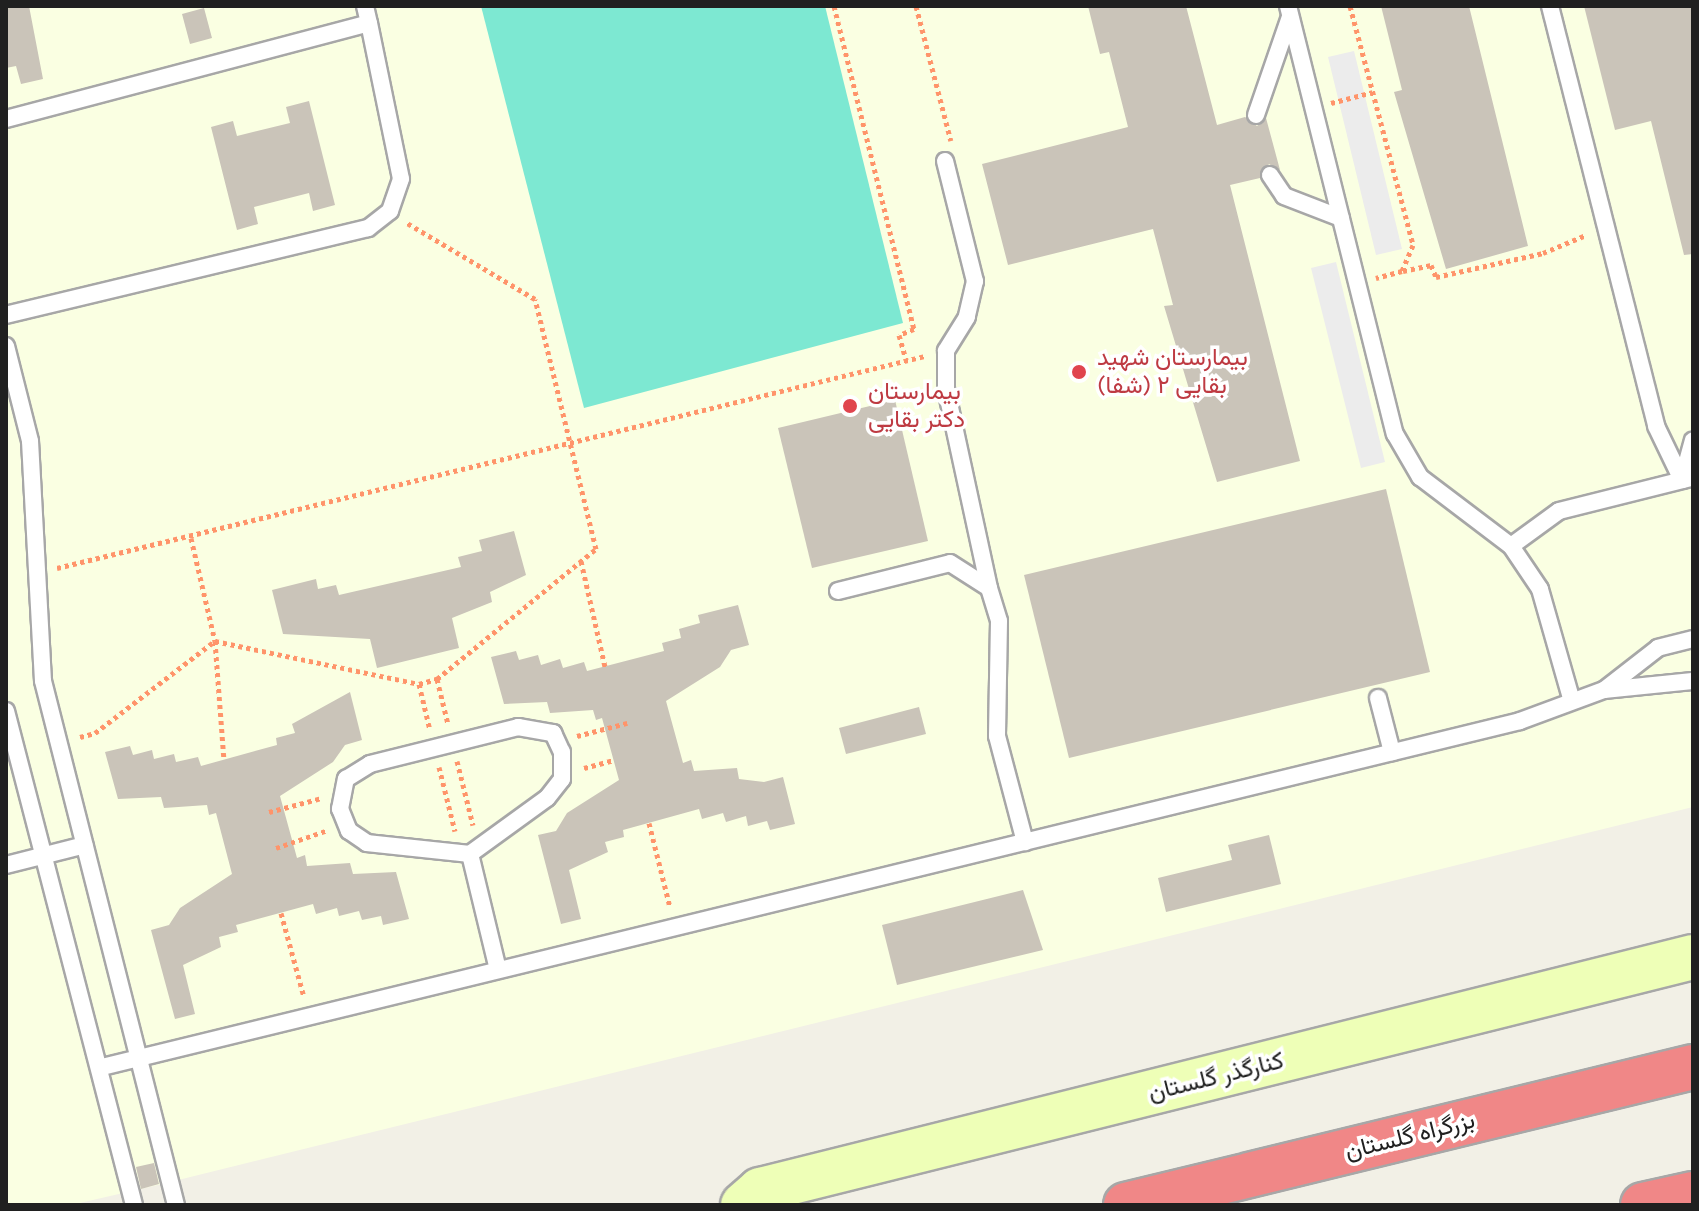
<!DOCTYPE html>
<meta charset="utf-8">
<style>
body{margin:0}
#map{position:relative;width:1699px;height:1211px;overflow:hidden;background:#f2f0e6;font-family:Karla,Vazirmatn,sans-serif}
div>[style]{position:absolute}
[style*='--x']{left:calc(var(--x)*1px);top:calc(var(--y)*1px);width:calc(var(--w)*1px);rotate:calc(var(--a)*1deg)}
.education>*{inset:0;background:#faffe2}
.pitch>*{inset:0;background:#7de8d2}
.parking>*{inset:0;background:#ececec}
.building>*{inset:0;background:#cac4b9}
.path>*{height:5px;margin-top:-2.5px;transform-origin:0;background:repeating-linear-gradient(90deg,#ff946a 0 4px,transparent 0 8px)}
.roads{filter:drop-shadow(2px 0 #a7a7a7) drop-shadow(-2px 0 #a7a7a7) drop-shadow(0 2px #a7a7a7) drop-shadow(0 -2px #a7a7a7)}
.lane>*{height:16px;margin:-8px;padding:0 8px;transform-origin:8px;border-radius:8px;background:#fff}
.secondary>*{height:44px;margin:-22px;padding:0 22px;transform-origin:22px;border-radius:22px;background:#eeffb7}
.highway>*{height:44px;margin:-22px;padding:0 22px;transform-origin:22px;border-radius:22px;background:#f08787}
.dots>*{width:22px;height:22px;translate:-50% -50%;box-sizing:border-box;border:4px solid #fff;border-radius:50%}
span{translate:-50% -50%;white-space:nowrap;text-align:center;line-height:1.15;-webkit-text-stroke:7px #fff;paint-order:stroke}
.health-label{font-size:24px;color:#be3a42}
.left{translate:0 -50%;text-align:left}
.street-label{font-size:24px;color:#202020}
.frame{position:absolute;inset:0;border:8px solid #202020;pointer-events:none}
</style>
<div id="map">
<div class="education">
<div style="clip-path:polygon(6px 6px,1693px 6px,1693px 807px,158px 1185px,71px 1205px,6px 1205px)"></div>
</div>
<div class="pitch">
<div style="clip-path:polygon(481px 6px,825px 6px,903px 323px,584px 408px)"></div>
</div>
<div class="parking">
<div style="clip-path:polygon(1354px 51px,1402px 249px,1376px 255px,1328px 57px)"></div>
<div style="clip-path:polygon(1336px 262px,1385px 462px,1361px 468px,1311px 268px)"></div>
</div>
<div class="building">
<div style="clip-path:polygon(6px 6px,29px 6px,43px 79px,21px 84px,16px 66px,6px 68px)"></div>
<div style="clip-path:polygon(1088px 6px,1186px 6px,1217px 125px,1245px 117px,1257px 126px,1266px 118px,1280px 170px,1269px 164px,1260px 178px,1230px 185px,1300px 461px,1217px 482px,1164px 306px,1173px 305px,1153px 229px,1008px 265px,982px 164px,1128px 127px,1109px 52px,1100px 54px)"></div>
<div style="clip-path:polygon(1381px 6px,1469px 6px,1528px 246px,1446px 269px,1394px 92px,1402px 90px)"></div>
<div style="clip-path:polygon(1584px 6px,1693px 6px,1693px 254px,1684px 255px,1651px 121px,1615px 130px)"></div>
<div style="clip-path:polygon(204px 8px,212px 38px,190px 44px,182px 14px)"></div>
<div style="clip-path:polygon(309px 101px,335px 205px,313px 211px,309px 193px,254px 207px,258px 224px,237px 230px,211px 127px,233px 121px,237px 136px,290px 123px,286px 107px)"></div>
<div style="clip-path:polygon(895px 400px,928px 541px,812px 568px,778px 428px)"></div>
<div style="clip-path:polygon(1386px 489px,1430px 672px,1069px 758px,1024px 575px)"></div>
<div style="clip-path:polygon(514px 531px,526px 575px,490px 592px,492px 602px,452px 618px,459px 648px,377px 668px,370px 639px,283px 634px,272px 590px,316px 579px,318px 589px,336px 585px,339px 595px,461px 567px,458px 557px,482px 551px,479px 540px)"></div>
<div style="clip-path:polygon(738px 605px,749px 645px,731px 650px,720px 667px,666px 701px,683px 763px,691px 760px,694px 771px,737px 768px,739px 779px,764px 782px,783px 777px,795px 824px,770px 830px,767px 821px,748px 826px,746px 816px,726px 822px,723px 813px,702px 819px,699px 809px,623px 830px,624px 837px,605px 842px,608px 852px,569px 870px,581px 919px,561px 924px,538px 835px,556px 831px,567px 813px,619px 780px,602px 718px,596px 720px,593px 710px,550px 713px,547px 702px,504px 704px,491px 657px,516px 651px,519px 660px,538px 655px,541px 665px,560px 659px,563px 668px,584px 662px,587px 671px,664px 651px,662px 643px,681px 638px,679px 629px,700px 623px,698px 615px)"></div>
<div style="clip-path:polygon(350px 692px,362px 740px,345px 745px,333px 762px,280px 796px,297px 858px,305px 855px,307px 866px,350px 863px,353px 874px,396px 872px,409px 919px,383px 925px,381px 916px,362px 920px,359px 911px,339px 916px,337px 908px,316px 914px,313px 904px,236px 925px,238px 932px,219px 937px,221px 947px,183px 965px,195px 1014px,175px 1019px,151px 930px,169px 925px,180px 908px,232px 874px,216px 813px,209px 815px,207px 805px,164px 808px,161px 797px,118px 799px,105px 752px,130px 746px,133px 755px,152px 750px,154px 759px,174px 754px,176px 762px,198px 757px,201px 766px,277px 745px,276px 738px,295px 733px,292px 724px)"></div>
<div style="clip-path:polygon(919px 707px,926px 734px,846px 754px,839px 728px)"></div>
<div style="clip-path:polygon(1269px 835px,1281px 884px,1166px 912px,1158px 878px,1232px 860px,1228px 845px)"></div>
<div style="clip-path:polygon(1023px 890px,1043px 950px,897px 985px,882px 925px)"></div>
<div style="clip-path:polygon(154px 1163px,159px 1184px,141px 1189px,136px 1167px)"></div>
</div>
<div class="path">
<div style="--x:834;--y:6;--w:333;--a:76.1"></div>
<div style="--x:914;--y:329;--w:16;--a:158"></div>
<div style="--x:899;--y:335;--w:26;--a:74"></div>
<div style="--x:916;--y:6;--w:139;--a:75.5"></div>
<div style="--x:1350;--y:6;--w:247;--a:75.2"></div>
<div style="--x:1413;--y:245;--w:28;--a:113"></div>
<div style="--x:1402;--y:271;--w:27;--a:165"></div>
<div style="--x:1331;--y:103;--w:43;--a:-14.7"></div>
<div style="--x:1403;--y:271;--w:29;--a:-12"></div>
<div style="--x:1431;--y:265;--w:13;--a:67"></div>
<div style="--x:1436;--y:277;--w:110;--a:-12.6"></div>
<div style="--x:1543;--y:253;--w:47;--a:-22.7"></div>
<div style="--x:191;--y:538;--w:106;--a:76.9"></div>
<div style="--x:215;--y:641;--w:208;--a:11.9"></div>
<div style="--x:419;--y:684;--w:19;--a:-16"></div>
<div style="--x:437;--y:679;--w:205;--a:-39.3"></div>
<div style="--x:596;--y:549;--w:257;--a:-103.7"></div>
<div style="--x:535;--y:299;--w:149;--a:-149.3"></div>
<div style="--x:581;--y:561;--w:109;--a:77.2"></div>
<div style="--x:57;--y:568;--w:894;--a:-13.73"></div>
<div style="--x:437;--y:679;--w:46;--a:76.3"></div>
<div style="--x:419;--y:684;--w:47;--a:76.6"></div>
<div style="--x:577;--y:736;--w:52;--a:-14.6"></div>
<div style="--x:80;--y:737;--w:16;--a:-15"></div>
<div style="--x:95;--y:733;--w:151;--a:-37.5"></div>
<div style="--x:215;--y:641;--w:119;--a:85.7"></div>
<div style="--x:457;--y:761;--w:66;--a:76"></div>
<div style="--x:439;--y:767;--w:66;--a:76"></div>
<div style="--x:584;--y:768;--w:30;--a:-15"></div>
<div style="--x:269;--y:812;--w:55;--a:-14.8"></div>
<div style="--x:649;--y:823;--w:87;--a:76"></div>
<div style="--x:276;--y:848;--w:55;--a:-19.1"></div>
<div style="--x:281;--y:913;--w:87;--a:74.7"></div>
</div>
<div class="roads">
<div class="lane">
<div style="--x:365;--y:6;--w:17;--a:77"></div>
<div style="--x:1288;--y:6;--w:441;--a:76"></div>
<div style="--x:1395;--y:434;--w:50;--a:59.8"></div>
<div style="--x:1420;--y:477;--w:114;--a:37.2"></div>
<div style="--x:1550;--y:6;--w:433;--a:75.8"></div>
<div style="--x:1656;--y:426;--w:60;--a:64.3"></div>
<div style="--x:1682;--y:480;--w:41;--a:-74.6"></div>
<div style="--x:1256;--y:115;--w:104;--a:-70.9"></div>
<div style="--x:6;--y:119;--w:375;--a:-14.8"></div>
<div style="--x:369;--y:23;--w:159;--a:78.4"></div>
<div style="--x:401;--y:179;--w:34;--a:109"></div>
<div style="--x:390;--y:211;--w:28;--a:142"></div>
<div style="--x:368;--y:228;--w:372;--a:166.5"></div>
<div style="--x:945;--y:161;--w:124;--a:76"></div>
<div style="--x:975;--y:281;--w:37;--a:103"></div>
<div style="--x:967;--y:317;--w:40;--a:122"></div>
<div style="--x:946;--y:351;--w:38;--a:90"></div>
<div style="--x:946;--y:389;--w:204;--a:77.8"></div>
<div style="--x:1270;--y:175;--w:25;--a:56"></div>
<div style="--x:1284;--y:196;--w:61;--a:21.1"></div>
<div style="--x:6;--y:346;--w:98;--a:75.8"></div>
<div style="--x:30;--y:441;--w:240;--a:86.9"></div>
<div style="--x:43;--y:681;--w:541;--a:75.76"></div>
<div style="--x:838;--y:591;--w:115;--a:-14"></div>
<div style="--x:950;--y:563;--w:46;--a:32.7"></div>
<div style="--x:989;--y:588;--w:34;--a:73"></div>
<div style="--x:999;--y:621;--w:115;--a:91"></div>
<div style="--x:997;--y:736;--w:110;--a:75.2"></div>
<div style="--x:1693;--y:639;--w:36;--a:166"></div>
<div style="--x:1658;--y:648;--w:68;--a:142.1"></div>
<div style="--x:1604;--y:690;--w:89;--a:-5.8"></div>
<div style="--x:1378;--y:698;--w:56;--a:75.5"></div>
<div style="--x:1571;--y:698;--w:113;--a:-105.9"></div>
<div style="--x:1540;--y:589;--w:52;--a:-124"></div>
<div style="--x:1511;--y:546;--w:59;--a:-36.1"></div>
<div style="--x:1559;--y:511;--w:136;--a:-14"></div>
<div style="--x:6;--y:711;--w:510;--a:75.47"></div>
<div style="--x:518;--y:727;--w:36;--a:10"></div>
<div style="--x:553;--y:733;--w:21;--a:65"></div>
<div style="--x:562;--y:752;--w:27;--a:90"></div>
<div style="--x:562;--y:779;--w:24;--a:128"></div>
<div style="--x:547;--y:798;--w:95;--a:144"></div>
<div style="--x:470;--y:854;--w:104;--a:-173.9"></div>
<div style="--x:367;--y:843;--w:22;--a:-146"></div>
<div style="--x:349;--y:831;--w:24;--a:-112"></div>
<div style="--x:340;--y:809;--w:31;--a:-79"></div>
<div style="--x:346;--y:779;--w:28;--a:-32"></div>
<div style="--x:370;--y:764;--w:153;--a:-14"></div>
<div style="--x:470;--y:854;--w:119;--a:76.4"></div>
<div style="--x:6;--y:865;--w:81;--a:-14.2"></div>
<div style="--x:102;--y:1067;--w:1460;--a:-13.71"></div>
<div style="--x:1520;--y:721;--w:90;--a:-20.3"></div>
</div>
<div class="secondary">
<div style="--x:743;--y:1205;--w:23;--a:-41"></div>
<div style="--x:760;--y:1190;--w:962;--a:-14.02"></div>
</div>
<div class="highway">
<div style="--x:1126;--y:1205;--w:584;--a:-13.68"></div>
<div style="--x:1643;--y:1205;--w:51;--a:-12.4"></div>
</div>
</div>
<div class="dots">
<div style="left:1079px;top:372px;background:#e0444e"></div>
<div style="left:850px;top:406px;background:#e0444e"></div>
</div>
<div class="health-label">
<span class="left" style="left:1097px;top:372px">بیمارستان شهید<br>بقایی ۲ (شفا)</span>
<span class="left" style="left:868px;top:406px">بیمارستان<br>دکتر بقایی</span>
</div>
<div class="street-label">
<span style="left:1216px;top:1077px;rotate:-14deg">کنارگذر گلستان</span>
<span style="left:1410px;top:1136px;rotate:-14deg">بزرگراه گلستان</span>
</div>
<div class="frame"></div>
</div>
